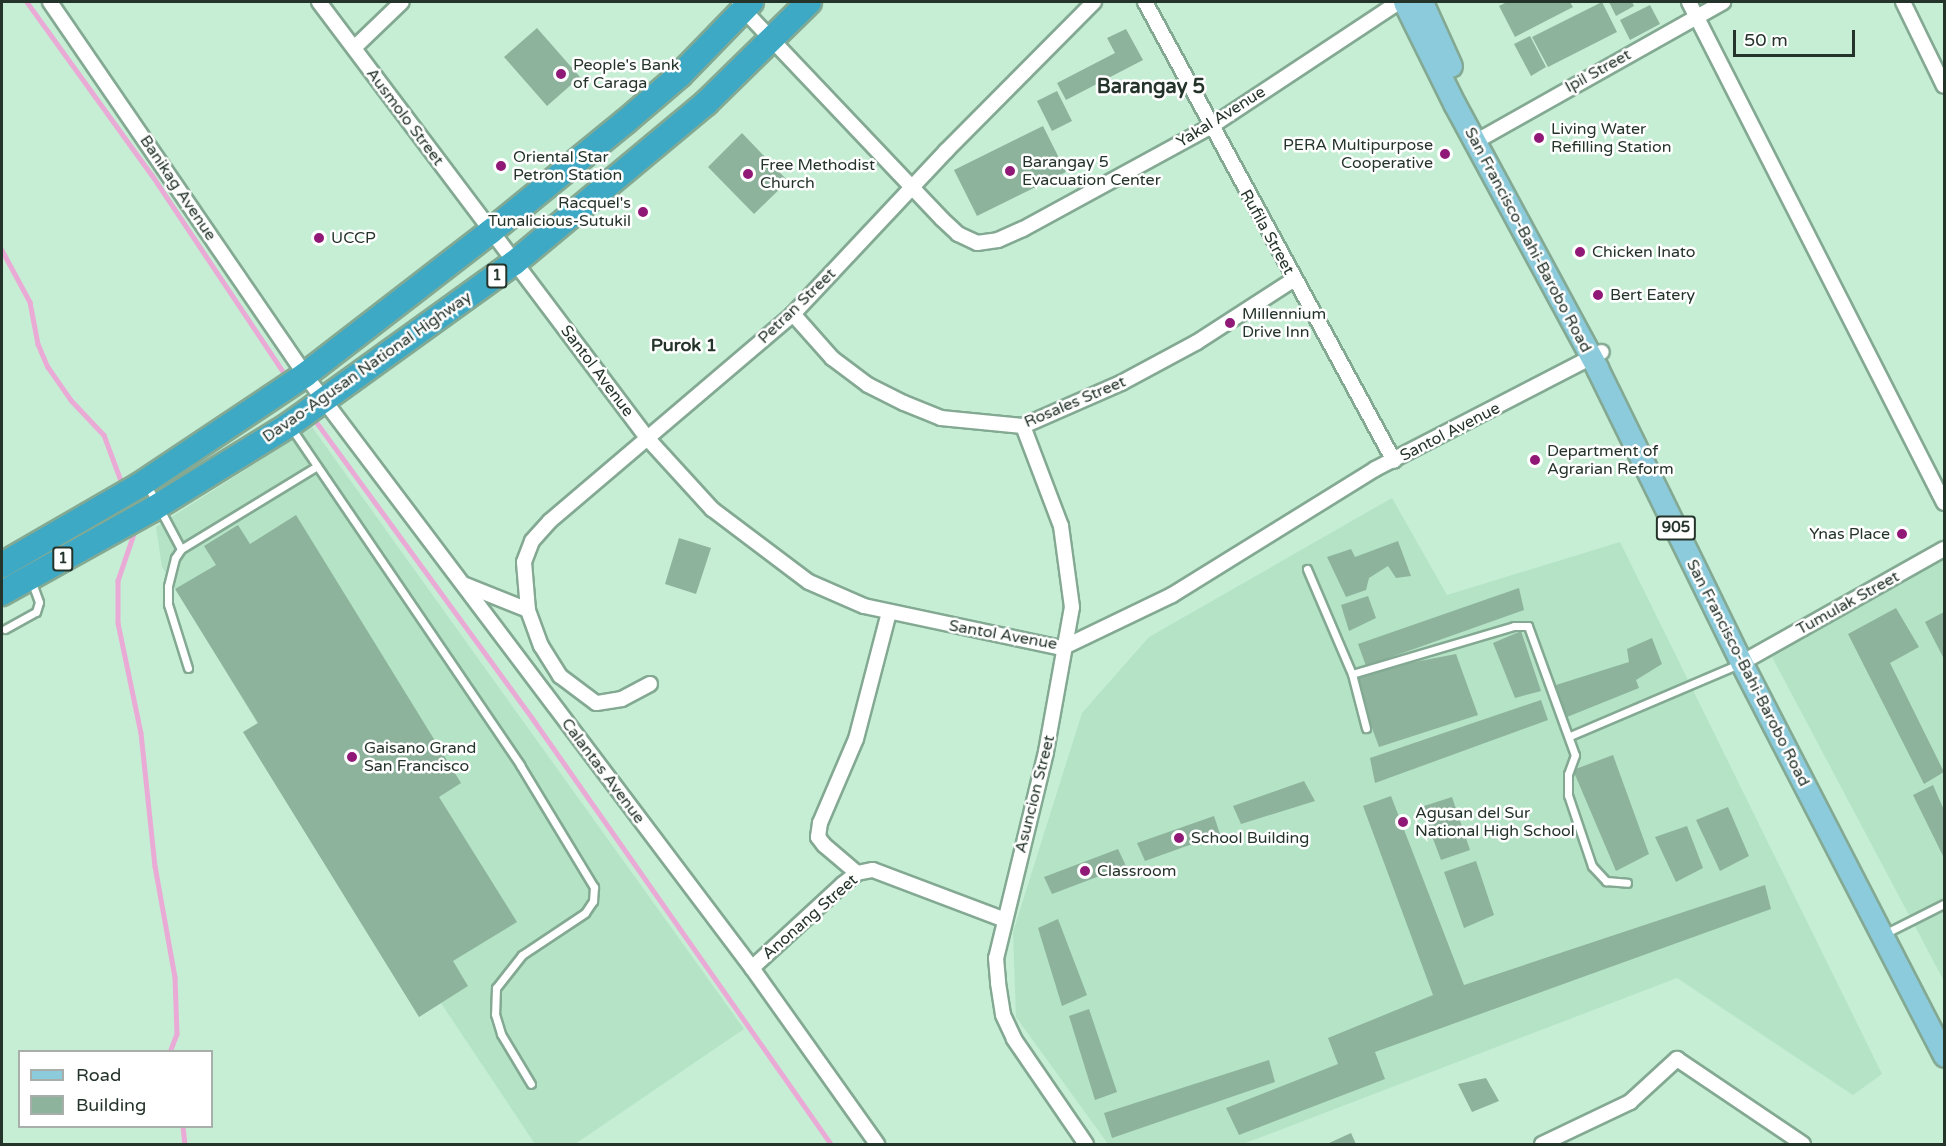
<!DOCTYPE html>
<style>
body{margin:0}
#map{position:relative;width:1946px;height:1146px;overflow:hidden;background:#c6eed5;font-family:"Varela Round",sans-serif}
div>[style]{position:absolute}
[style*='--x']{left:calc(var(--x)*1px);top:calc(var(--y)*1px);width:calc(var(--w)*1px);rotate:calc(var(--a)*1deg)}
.built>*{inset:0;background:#b4e3c6}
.stream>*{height:4.5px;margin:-2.25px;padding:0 2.25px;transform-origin:2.25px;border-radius:2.25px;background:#e9abd6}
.building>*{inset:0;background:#8eb39c}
.roads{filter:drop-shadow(2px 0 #84a993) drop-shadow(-2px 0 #84a993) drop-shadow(0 2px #84a993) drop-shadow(0 -2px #84a993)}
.lane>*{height:7px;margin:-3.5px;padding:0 3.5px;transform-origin:3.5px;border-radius:3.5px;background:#fff}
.street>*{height:14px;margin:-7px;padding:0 7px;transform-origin:7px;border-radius:7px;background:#fff}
.primary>*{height:21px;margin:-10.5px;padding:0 10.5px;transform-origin:10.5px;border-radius:10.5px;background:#8bcbdc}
.highway>*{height:24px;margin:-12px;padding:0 12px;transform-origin:12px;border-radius:12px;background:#3ea9c5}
.dots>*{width:16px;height:16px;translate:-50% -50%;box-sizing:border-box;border:3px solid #fff;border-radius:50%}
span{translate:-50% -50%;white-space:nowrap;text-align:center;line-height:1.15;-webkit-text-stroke:5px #fff;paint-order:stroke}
.shield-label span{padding:2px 4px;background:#fff;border:2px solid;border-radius:4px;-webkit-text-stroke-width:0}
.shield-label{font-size:15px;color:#25342b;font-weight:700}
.poi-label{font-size:16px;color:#25342b}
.left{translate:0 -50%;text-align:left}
.right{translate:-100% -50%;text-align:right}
.street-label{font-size:16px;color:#25342b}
.neighbourhood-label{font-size:18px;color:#25342b;font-weight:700}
.quarter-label{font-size:20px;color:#25342b;font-weight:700}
.frame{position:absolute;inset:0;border:3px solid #25342b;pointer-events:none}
.legend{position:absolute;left:18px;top:1050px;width:195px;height:78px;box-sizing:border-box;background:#fff;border:2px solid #a8aeaa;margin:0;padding:8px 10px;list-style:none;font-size:18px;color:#25342b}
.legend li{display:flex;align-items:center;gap:12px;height:30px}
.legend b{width:30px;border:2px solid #a8aeaa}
.scale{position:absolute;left:1733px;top:30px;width:122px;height:27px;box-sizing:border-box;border:3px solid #25342b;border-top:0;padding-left:8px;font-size:18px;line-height:21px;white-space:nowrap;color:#25342b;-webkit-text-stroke:4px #fff;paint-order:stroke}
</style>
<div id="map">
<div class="built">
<div style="clip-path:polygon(312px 427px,744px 1029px,575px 1144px,535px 1144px,441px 1003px,419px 1017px,243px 732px,257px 723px,162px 567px,156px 527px)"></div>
<div style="clip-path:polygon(1392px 498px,1447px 595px,1620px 542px,1882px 1074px,1853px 1095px,1677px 978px,1243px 1144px,1108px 1144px,1016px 1017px,1013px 932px,1082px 713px,1149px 637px)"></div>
<div style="clip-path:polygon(1944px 560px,1944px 981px,1772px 657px)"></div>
</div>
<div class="stream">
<div style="--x:27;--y:2;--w:213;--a:54.2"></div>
<div style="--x:152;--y:175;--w:245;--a:56.3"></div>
<div style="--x:2;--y:250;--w:59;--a:61.7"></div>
<div style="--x:30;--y:302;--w:43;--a:79.2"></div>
<div style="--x:38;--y:344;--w:25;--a:67"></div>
<div style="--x:48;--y:367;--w:40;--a:55.1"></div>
<div style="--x:71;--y:400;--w:48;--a:46.7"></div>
<div style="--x:104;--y:435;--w:54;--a:69.6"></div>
<div style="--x:312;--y:416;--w:379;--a:53.9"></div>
<div style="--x:535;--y:722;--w:515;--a:54.95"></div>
<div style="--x:136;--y:528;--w:56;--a:108.8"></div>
<div style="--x:118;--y:581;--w:42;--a:90"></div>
<div style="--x:118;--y:623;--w:112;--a:78.2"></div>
<div style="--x:141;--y:733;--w:134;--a:84"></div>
<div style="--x:155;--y:866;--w:113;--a:79.8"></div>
<div style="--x:175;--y:977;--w:57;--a:88"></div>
<div style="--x:177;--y:1034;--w:19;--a:111"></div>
<div style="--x:183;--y:1126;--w:18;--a:84"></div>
</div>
<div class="building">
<div style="clip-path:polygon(1507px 2px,1570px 2px,1573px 7px,1515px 37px,1499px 6px)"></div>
<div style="clip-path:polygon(1602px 2px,1617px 32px,1548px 67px,1532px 37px)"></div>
<div style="clip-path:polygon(1609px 2px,1632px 2px,1634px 6px,1616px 16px)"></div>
<div style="clip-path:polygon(1650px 5px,1660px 24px,1630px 40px,1620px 20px)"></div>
<div style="clip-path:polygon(537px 28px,580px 77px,547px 106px,504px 57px)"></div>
<div style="clip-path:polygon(1126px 29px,1143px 60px,1066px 100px,1057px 83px,1115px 53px,1107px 38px)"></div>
<div style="clip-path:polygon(1530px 36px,1546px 67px,1531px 76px,1514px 44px)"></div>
<div style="clip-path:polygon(1057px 91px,1072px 121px,1052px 131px,1037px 101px)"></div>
<div style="clip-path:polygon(1043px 126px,1066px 172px,977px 216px,954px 170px)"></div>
<div style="clip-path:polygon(742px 133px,788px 181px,754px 214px,708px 167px)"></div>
<div style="clip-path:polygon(296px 515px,461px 783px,439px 797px,517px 922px,453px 961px,468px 986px,419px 1017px,243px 732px,258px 723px,175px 589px,216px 565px,204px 546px,238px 525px,250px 544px)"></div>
<div style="clip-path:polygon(679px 538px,711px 548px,696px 594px,665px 584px)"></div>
<div style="clip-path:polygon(1398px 541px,1411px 576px,1396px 578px,1388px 566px,1369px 578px,1366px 590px,1346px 597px,1327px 557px,1351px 549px,1355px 557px)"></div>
<div style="clip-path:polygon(1519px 588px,1524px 610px,1366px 666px,1358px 644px)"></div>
<div style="clip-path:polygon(1368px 596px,1376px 618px,1349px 631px,1341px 605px)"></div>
<div style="clip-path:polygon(1896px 608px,1919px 647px,1890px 663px,1944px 772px,1924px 784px,1848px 634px)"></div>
<div style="clip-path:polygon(1944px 612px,1944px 659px,1925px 622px)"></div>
<div style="clip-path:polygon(1521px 631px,1541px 691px,1515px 698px,1493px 643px)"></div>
<div style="clip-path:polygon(1652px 638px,1662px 664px,1636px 680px,1639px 688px,1567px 717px,1556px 685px,1629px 662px,1627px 649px)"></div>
<div style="clip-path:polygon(1456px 654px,1478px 715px,1379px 747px,1352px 674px)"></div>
<div style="clip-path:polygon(1541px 700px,1548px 720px,1375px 783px,1370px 758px)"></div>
<div style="clip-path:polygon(1613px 755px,1649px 854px,1616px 871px,1573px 770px)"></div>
<div style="clip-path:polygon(1304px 781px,1315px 801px,1241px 824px,1233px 806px)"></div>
<div style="clip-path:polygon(1933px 785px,1944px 810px,1944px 858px,1913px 795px)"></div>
<div style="clip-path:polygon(1391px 796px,1464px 985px,1765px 885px,1771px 909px,1375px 1052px,1385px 1079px,1239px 1135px,1226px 1108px,1338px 1064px,1328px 1038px,1433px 995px,1363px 806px)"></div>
<div style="clip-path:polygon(1452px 797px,1470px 850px,1441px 860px,1421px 807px)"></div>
<div style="clip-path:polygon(1728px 807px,1749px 856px,1720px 871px,1696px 820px)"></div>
<div style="clip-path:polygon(1214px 816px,1220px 834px,1145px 861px,1137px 843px)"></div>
<div style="clip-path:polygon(1687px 826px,1703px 868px,1676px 882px,1655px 837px)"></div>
<div style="clip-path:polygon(1118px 849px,1126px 866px,1052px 894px,1044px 877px)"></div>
<div style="clip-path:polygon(1476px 861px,1494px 915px,1464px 928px,1444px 872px)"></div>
<div style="clip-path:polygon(1058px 919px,1087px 995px,1062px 1006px,1038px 928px)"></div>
<div style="clip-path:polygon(1089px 1009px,1117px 1092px,1095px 1100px,1069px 1016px)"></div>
<div style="clip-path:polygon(1269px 1060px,1275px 1082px,1112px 1138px,1104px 1113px)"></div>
<div style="clip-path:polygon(1486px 1078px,1499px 1101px,1472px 1112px,1458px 1084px)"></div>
<div style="clip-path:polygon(1351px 1133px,1356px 1144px,1327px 1144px)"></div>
</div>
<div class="roads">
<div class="lane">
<div style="--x:292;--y:429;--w:406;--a:55.8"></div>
<div style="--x:520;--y:765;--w:143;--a:58.8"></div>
<div style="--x:594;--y:887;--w:14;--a:94"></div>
<div style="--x:593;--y:901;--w:14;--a:124"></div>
<div style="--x:585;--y:913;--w:76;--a:146.3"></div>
<div style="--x:522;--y:955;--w:42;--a:128.2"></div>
<div style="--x:496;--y:988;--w:26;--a:92"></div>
<div style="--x:495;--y:1014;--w:21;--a:73"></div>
<div style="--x:501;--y:1034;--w:58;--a:59"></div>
<div style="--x:147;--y:485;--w:72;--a:62"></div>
<div style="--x:1307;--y:569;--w:114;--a:66.8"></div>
<div style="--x:1352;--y:674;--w:56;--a:75.5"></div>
<div style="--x:5;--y:629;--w:35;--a:-29"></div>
<div style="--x:36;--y:612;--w:10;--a:-73"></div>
<div style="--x:39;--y:602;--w:20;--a:-110"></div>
<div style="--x:188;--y:668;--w:67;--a:-107.4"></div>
<div style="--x:168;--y:604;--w:18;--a:-90"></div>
<div style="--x:168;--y:586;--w:29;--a:-76"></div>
<div style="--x:175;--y:558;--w:11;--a:-56"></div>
<div style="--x:181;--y:549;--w:159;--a:-31.4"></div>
<div style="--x:1352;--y:674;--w:169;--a:-16.5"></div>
<div style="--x:1514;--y:626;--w:14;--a:0"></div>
<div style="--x:1528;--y:626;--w:137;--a:70"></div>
<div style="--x:1575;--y:755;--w:20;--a:110"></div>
<div style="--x:1568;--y:774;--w:21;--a:90"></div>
<div style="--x:1568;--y:795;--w:75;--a:71.3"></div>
<div style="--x:1592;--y:866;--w:21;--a:47"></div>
<div style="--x:1606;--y:881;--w:21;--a:5"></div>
<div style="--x:1570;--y:736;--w:184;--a:-23.1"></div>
<div style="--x:1892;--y:930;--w:58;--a:-26.6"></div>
</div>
<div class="street">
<div style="--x:50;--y:2;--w:452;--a:55.6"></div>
<div style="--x:305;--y:375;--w:743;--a:52.99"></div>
<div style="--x:752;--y:968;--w:216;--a:54.6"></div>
<div style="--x:319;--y:2;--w:547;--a:53.03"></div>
<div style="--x:648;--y:439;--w:95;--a:47.6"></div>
<div style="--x:712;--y:509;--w:121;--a:37"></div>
<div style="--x:809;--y:582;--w:60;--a:23.6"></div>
<div style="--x:864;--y:606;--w:202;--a:12"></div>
<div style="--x:1062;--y:648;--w:122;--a:-25.7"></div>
<div style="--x:1172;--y:595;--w:239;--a:-31.8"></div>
<div style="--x:1375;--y:469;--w:255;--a:-27.3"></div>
<div style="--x:1145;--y:2;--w:522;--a:61.52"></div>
<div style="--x:1689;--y:2;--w:562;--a:63.02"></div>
<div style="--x:1903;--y:2;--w:93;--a:64"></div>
<div style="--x:739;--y:5;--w:295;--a:46.5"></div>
<div style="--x:942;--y:219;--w:22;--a:43"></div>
<div style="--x:958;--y:234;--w:21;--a:25"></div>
<div style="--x:977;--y:243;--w:21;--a:-8"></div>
<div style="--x:998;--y:240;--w:27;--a:-24"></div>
<div style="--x:1023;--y:229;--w:213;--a:-28.6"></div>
<div style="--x:1210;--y:127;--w:227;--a:-33.5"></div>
<div style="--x:354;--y:48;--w:66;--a:-43.8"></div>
<div style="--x:1475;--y:142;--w:285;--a:-29.4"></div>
<div style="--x:793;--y:314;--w:59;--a:48.4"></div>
<div style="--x:832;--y:358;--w:45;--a:36.9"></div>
<div style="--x:868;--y:385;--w:40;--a:26.6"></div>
<div style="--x:904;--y:403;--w:40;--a:22"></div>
<div style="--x:941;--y:418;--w:82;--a:5.6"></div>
<div style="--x:1023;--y:426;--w:107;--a:-23.7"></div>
<div style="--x:1121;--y:383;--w:86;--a:-28.3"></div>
<div style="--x:1197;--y:342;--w:114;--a:-32.9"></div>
<div style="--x:1023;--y:426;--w:107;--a:69.2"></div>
<div style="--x:1061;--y:526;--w:82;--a:82.3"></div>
<div style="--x:1072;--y:607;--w:147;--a:100.2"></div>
<div style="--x:1046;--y:752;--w:212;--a:103.6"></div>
<div style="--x:996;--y:958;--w:25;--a:85"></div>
<div style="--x:998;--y:983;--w:32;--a:81"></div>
<div style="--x:1003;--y:1015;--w:26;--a:65"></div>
<div style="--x:1014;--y:1039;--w:127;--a:55.6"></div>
<div style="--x:463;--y:584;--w:70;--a:21.8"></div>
<div style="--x:1752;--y:657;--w:220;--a:-29.4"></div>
<div style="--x:650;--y:684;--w:32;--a:152"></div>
<div style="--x:622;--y:699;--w:26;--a:171"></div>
<div style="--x:596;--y:703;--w:45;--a:-143.1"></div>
<div style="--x:560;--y:676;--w:36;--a:-122"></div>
<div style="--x:541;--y:646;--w:38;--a:-110"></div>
<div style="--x:528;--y:610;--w:48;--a:-94.8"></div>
<div style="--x:524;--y:562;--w:22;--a:-69"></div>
<div style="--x:532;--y:541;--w:27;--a:-48"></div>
<div style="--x:550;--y:521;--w:319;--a:-40.4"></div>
<div style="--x:793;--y:314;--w:224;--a:-46.8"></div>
<div style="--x:946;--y:151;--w:210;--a:-45.2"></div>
<div style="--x:857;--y:873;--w:43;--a:-139.7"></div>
<div style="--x:824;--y:845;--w:10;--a:-127"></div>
<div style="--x:818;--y:837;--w:14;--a:-82"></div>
<div style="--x:820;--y:823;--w:91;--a:-66.8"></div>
<div style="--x:856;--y:739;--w:131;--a:-75.4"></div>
<div style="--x:752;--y:968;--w:124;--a:-42.7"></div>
<div style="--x:843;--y:884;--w:18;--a:-38"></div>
<div style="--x:857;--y:873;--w:16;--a:-11"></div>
<div style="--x:873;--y:870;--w:141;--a:20.7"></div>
<div style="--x:1542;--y:1144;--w:98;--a:-25.5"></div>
<div style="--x:1630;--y:1102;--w:64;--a:-42.5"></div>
<div style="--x:1677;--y:1059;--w:152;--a:34"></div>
</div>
<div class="primary">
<div style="--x:1404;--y:2;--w:115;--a:63.7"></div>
<div style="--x:1455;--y:105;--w:299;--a:61.6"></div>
<div style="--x:1597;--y:368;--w:327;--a:63.9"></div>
<div style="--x:1741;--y:662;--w:443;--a:62.7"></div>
<div style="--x:1422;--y:2;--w:70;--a:65.6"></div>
</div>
<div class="highway">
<div style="--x:2;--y:565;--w:160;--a:-30.1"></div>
<div style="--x:140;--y:485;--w:198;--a:-33.7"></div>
<div style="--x:305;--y:375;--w:234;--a:-37.7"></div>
<div style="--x:490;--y:232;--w:174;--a:-39.2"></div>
<div style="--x:625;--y:122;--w:72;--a:-40.5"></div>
<div style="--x:680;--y:75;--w:102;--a:-45.8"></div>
<div style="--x:2;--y:593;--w:173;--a:-29.1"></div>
<div style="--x:153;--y:509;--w:160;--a:-31.7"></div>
<div style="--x:289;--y:425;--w:277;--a:-35.8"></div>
<div style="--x:514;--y:263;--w:250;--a:-39.8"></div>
<div style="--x:706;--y:103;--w:144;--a:-44.4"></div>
</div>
</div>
<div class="dots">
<div style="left:561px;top:74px;background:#901978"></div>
<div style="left:1539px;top:138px;background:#901978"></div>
<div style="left:1445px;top:154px;background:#901978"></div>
<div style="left:501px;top:166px;background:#901978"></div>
<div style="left:1010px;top:171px;background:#901978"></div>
<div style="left:748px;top:174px;background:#901978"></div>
<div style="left:643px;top:212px;background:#901978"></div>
<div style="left:319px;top:238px;background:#901978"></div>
<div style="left:1580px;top:252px;background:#901978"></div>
<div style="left:1598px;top:295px;background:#901978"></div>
<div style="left:1230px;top:323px;background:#901978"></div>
<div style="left:1535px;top:460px;background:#901978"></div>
<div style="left:1902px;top:534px;background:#901978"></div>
<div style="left:352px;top:757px;background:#901978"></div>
<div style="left:1403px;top:822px;background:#901978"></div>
<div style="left:1179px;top:838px;background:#901978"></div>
<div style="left:1085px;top:871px;background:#901978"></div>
</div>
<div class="shield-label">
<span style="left:497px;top:276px">1</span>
<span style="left:1676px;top:528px">905</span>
<span style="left:63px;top:559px">1</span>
</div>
<div class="poi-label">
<span class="left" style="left:573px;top:74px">People's Bank<br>of Caraga</span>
<span class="left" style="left:1551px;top:138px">Living Water<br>Refilling Station</span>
<span class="right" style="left:1433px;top:154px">PERA Multipurpose<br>Cooperative</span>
<span class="left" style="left:513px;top:166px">Oriental Star<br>Petron Station</span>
<span class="left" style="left:1022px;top:171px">Barangay 5<br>Evacuation Center</span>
<span class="left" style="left:760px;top:174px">Free Methodist<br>Church</span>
<span class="right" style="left:631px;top:212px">Racquel's<br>Tunalicious-Sutukil</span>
<span class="left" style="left:331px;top:238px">UCCP</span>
<span class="left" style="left:1592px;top:252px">Chicken Inato</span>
<span class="left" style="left:1610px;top:295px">Bert Eatery</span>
<span class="left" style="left:1242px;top:323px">Millennium<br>Drive Inn</span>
<span class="left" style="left:1547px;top:460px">Department of<br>Agrarian Reform</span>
<span class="right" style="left:1890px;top:534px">Ynas Place</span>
<span class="left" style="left:364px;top:757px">Gaisano Grand<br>San Francisco</span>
<span class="left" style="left:1415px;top:822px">Agusan del Sur<br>National High School</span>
<span class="left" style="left:1191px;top:838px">School Building</span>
<span class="left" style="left:1097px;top:871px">Classroom</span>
</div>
<div class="street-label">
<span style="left:1598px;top:71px;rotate:-29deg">Ipil Street</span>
<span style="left:405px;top:117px;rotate:53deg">Ausmolo Street</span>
<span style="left:1221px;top:117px;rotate:-32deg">Yakal Avenue</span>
<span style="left:178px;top:188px;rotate:56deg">Banikag Avenue</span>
<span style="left:1267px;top:232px;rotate:61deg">Rufila Street</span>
<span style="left:1528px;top:240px;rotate:62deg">San Francisco-Bahi-Barobo Road</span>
<span style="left:797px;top:306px;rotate:-44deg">Petran Street</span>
<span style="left:367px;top:367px;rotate:-35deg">Davao-Agusan National Highway</span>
<span style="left:597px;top:371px;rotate:53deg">Santol Avenue</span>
<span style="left:1075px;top:402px;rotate:-23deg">Rosales Street</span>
<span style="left:1450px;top:432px;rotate:-27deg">Santol Avenue</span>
<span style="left:1848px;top:603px;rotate:-29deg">Tumulak Street</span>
<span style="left:1003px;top:635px;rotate:10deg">Santol Avenue</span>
<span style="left:1748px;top:673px;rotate:63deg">San Francisco-Bahi-Barobo Road</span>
<span style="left:603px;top:771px;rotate:53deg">Calantas Avenue</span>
<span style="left:1035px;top:794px;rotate:-76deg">Asuncion Street</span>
<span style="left:810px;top:917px;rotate:-41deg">Anonang Street</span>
</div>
<div class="neighbourhood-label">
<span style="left:684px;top:345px">Purok 1</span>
</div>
<div class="quarter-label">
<span style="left:1151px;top:87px">Barangay 5</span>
</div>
<div class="frame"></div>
<ul class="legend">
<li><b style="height:8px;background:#8bcbdc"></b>Road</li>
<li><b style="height:16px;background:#8eb39c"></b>Building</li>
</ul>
<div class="scale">50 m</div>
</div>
